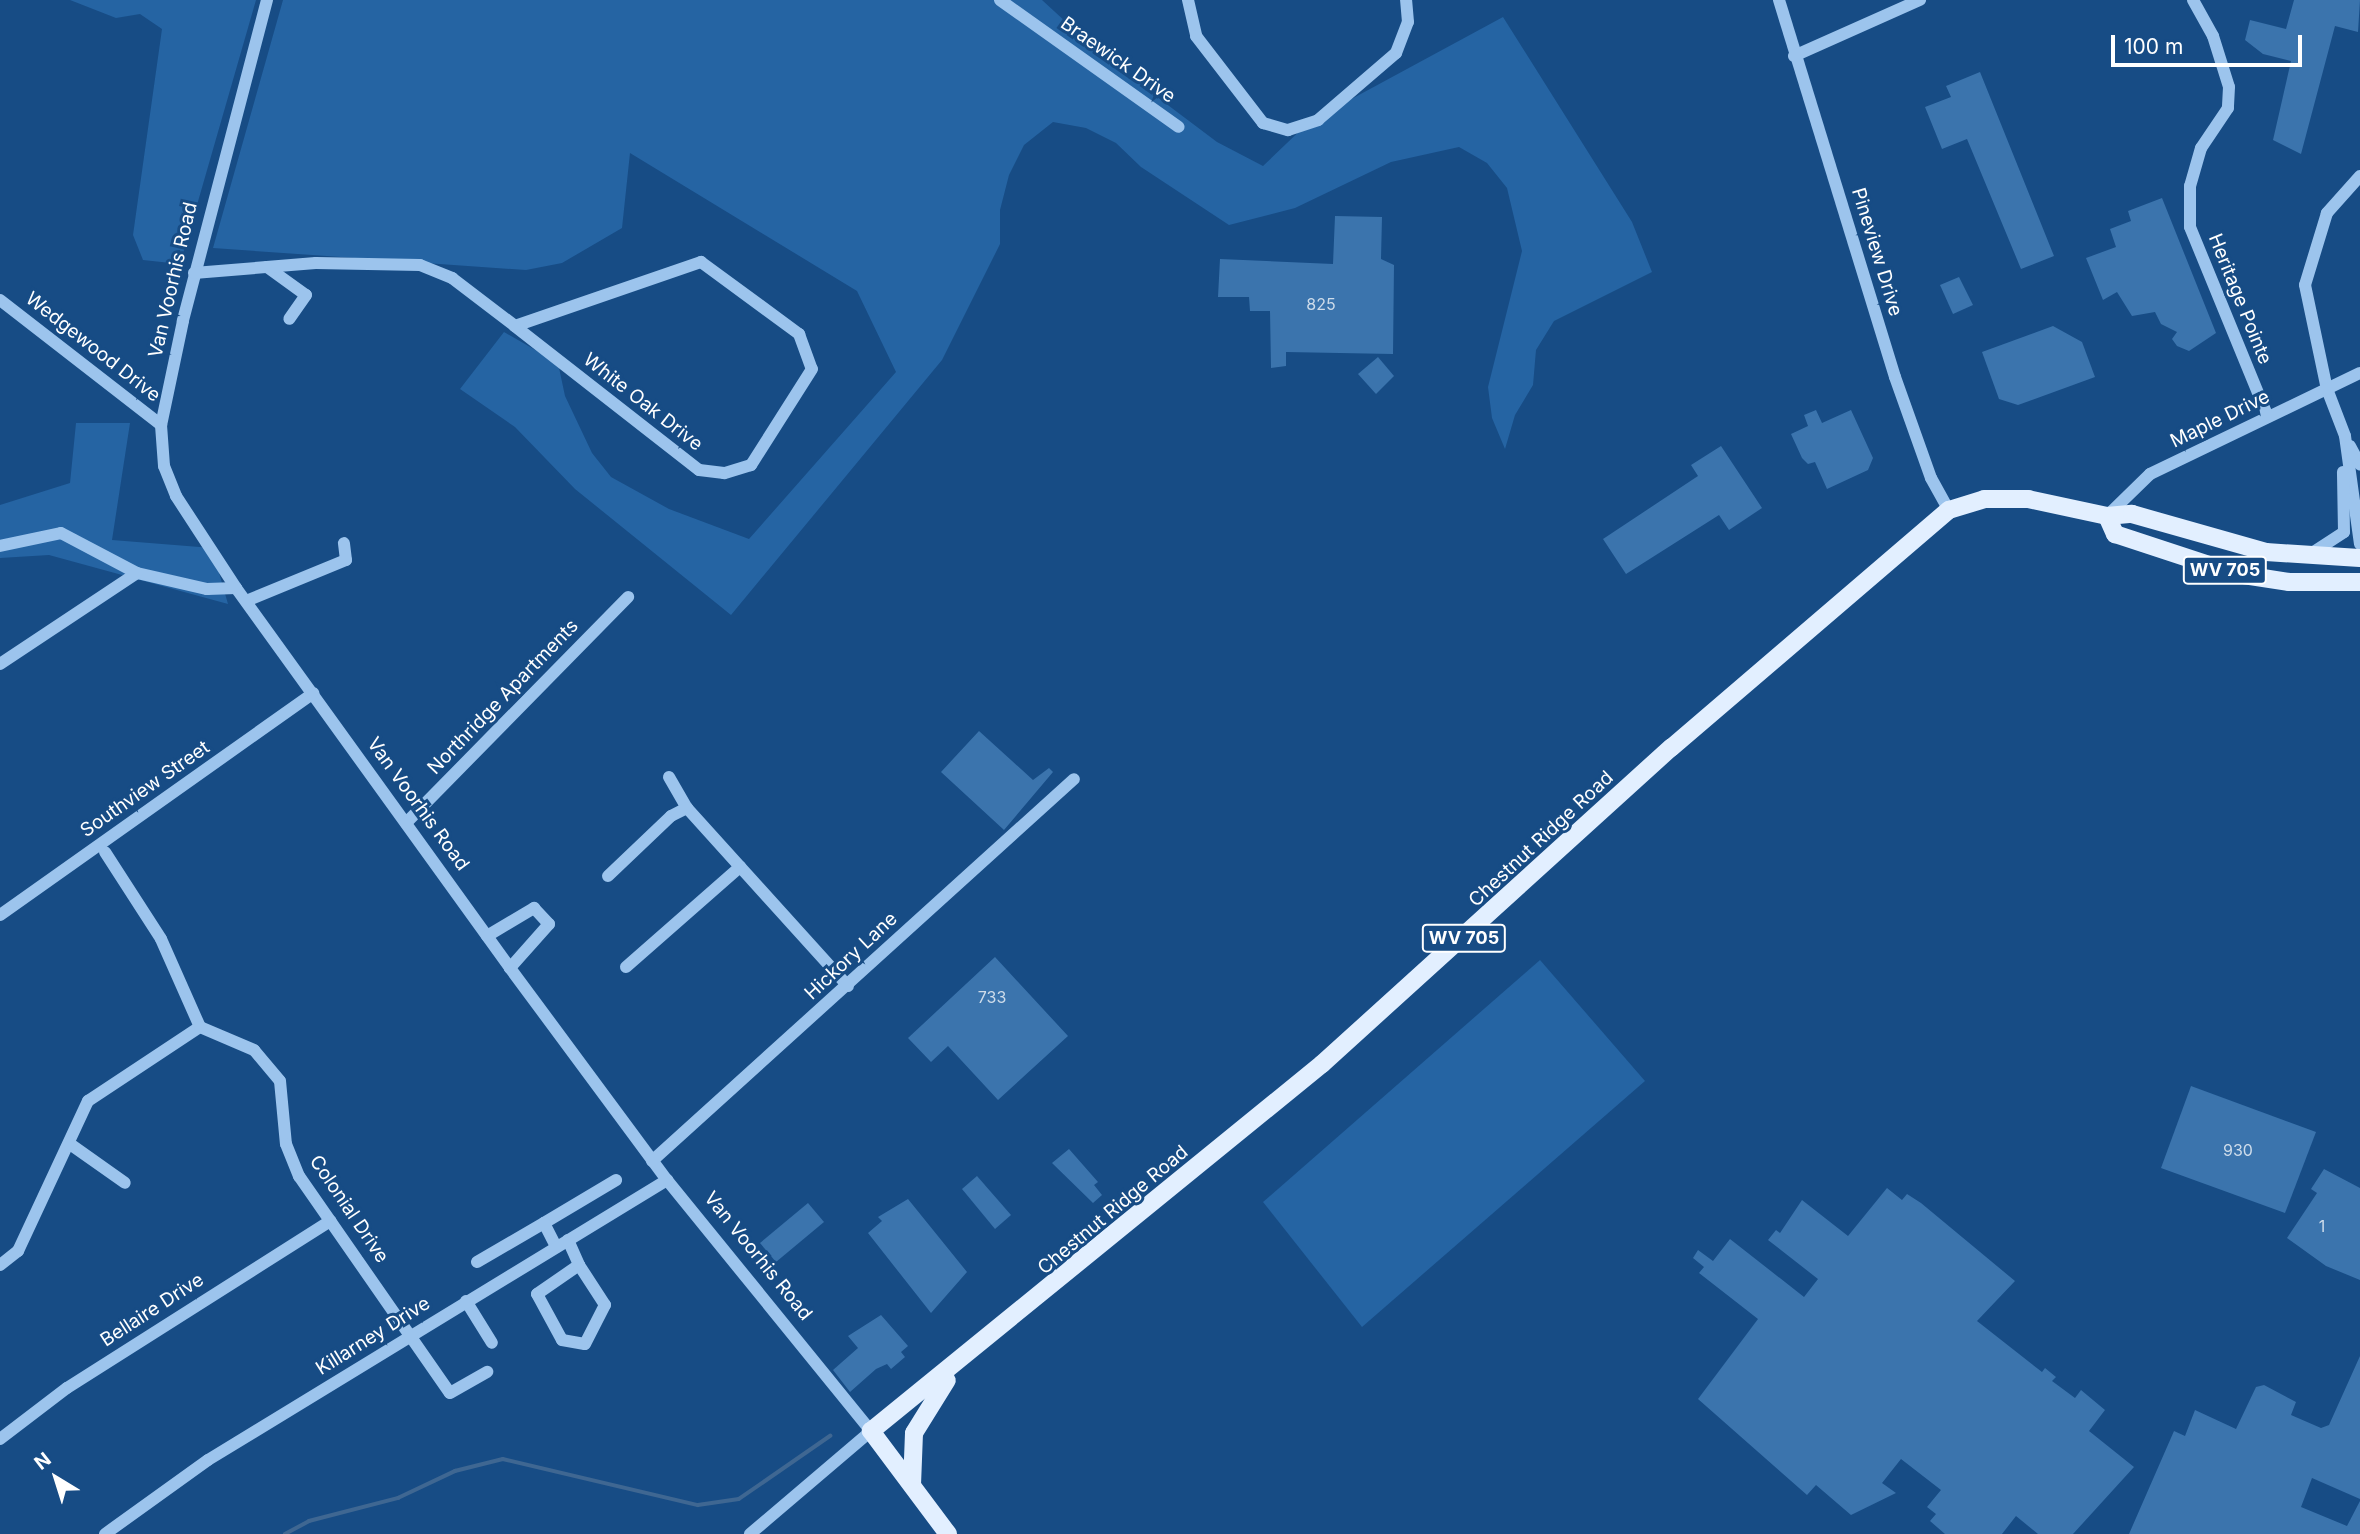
<!DOCTYPE html>
<style>
body{margin:0}
#map{position:relative;width:2360px;height:1534px;overflow:hidden;background:#174c85;font-family:Inter,sans-serif}
div>[style]{position:absolute}
[style*='--x']{left:calc(var(--x)*1px);top:calc(var(--y)*1px);width:calc(var(--w)*1px);rotate:calc(var(--a)*1deg)}
.green>*{inset:0;background:#2564a3}
.stream>*{height:3.5px;margin:-1.75px;padding:0 1.75px;transform-origin:1.75px;border-radius:1.75px;background:#3f6792}
.building>*{inset:0;background:#3b74ad}
.minor>*{height:12px;margin:-6px;padding:0 6px;transform-origin:6px;border-radius:6px;background:#9cc4ed}
.major>*{height:18px;margin:-9px;padding:0 9px;transform-origin:9px;border-radius:9px;background:#e2efff}
span{translate:-50% -50%;white-space:nowrap;text-align:center;line-height:1.15;-webkit-text-stroke:6px #174c85;paint-order:stroke}
.number-label{font-size:16px;color:#cedcea}
.number-label span{-webkit-text-stroke-width:0}
.shield-label span{padding:2px 5px;background:#174c85;border:2px solid;border-radius:5px;-webkit-text-stroke-width:0}
.shield-label{font-size:18px;color:#fff;font-weight:700}
.street-label{font-size:19px;color:#fff}
.north{position:absolute;left:21px;top:1443px;width:70px;height:70px;-webkit-text-stroke:5px #174c85;paint-order:stroke;rotate:322deg;font-size:19px;font-weight:700;line-height:28px;text-align:center;color:#fff}
.north::after{content:'';display:block;margin:auto;width:24px;height:32px;background:#fff;clip-path:polygon(50% 0,100% 100%,50% 72%,0 100%)}
.scale{position:absolute;left:2111px;top:35px;width:191px;height:32px;box-sizing:border-box;border:4px solid #fff;border-top:0;padding-left:9px;font-size:21px;line-height:24px;white-space:nowrap;color:#fff;-webkit-text-stroke:5px #174c85;paint-order:stroke}
</style>
<div id="map">
<div class="green">
<div style="clip-path:polygon(70px 0,256px 0,180px 264px,143px 260px,133px 235px,162px 29px,140px 14px,116px 18px)"></div>
<div style="clip-path:polygon(283px 0,1042px 0,1104px 57px,1217px 142px,1263px 166px,1309px 122px,1503px 17px,1632px 222px,1652px 272px,1554px 321px,1536px 350px,1533px 385px,1515px 415px,1505px 449px,1492px 418px,1488px 387px,1522px 251px,1507px 188px,1487px 163px,1459px 147px,1391px 162px,1295px 208px,1229px 225px,1141px 167px,1116px 143px,1086px 128px,1053px 122px,1024px 145px,1009px 175px,1000px 210px,1000px 244px,942px 360px,731px 615px,575px 489px,515px 427px,460px 389px,504px 332px,558px 363px,565px 396px,592px 453px,611px 477px,669px 509px,749px 539px,896px 372px,857px 291px,630px 153px,622px 228px,562px 263px,526px 270px,213px 248px)"></div>
<div style="clip-path:polygon(76px 423px,130px 423px,112px 540px,212px 548px,228px 604px,49px 555px,0 558px,0 505px,70px 483px)"></div>
<div style="clip-path:polygon(1540px 960px,1645px 1081px,1362px 1327px,1263px 1202px)"></div>
</div>
<div class="stream">
<div style="--x:285;--y:1534;--w:27;--a:-28"></div>
<div style="--x:309;--y:1521;--w:92;--a:-14.5"></div>
<div style="--x:398;--y:1498;--w:63;--a:-25.3"></div>
<div style="--x:455;--y:1471;--w:49;--a:-14"></div>
<div style="--x:503;--y:1459;--w:200;--a:13.3"></div>
<div style="--x:698;--y:1505;--w:41;--a:-8.3"></div>
<div style="--x:739;--y:1499;--w:111;--a:-34.7"></div>
</div>
<div class="building">
<div style="clip-path:polygon(2294px 0,2360px 0,2358px 32px,2335px 26px,2301px 154px,2273px 140px,2291px 61px,2263px 54px,2245px 40px,2250px 20px,2286px 29px)"></div>
<div style="clip-path:polygon(1980px 72px,2054px 256px,2021px 269px,1967px 139px,1942px 149px,1925px 107px,1951px 97px,1946px 86px)"></div>
<div style="clip-path:polygon(2162px 198px,2216px 333px,2189px 351px,2177px 346px,2172px 339px,2177px 332px,2161px 324px,2155px 312px,2132px 316px,2117px 292px,2103px 300px,2086px 258px,2116px 247px,2110px 229px,2131px 221px,2128px 211px)"></div>
<div style="clip-path:polygon(1335px 216px,1382px 217px,1381px 259px,1394px 265px,1393px 354px,1286px 352px,1286px 366px,1271px 368px,1270px 311px,1250px 311px,1249px 297px,1218px 297px,1220px 259px,1333px 264px)"></div>
<div style="clip-path:polygon(1959px 277px,1973px 305px,1953px 314px,1940px 285px)"></div>
<div style="clip-path:polygon(2053px 326px,2082px 342px,2095px 377px,2018px 405px,1999px 399px,1982px 352px)"></div>
<div style="clip-path:polygon(1378px 357px,1394px 376px,1376px 394px,1358px 374px)"></div>
<div style="clip-path:polygon(1816px 410px,1822px 423px,1851px 410px,1873px 458px,1868px 470px,1827px 489px,1815px 462px,1808px 464px,1802px 458px,1791px 434px,1808px 426px,1804px 415px)"></div>
<div style="clip-path:polygon(1721px 446px,1762px 508px,1729px 530px,1719px 515px,1626px 574px,1603px 539px,1698px 476px,1691px 465px)"></div>
<div style="clip-path:polygon(979px 731px,1033px 780px,1049px 768px,1053px 772px,1004px 830px,941px 772px)"></div>
<div style="clip-path:polygon(995px 957px,1068px 1036px,998px 1100px,948px 1046px,931px 1062px,908px 1038px)"></div>
<div style="clip-path:polygon(2191px 1086px,2316px 1132px,2285px 1213px,2161px 1168px)"></div>
<div style="clip-path:polygon(1069px 1149px,1098px 1182px,1094px 1185px,1102px 1195px,1093px 1203px,1052px 1163px)"></div>
<div style="clip-path:polygon(2324px 1169px,2360px 1188px,2360px 1280px,2326px 1266px,2287px 1238px,2317px 1193px,2311px 1189px)"></div>
<div style="clip-path:polygon(977px 1176px,1011px 1215px,995px 1229px,962px 1189px)"></div>
<div style="clip-path:polygon(1887px 1188px,1902px 1200px,1907px 1194px,1921px 1203px,2015px 1281px,1977px 1321px,2042px 1372px,2045px 1368px,2056px 1377px,2052px 1381px,2075px 1398px,2081px 1390px,2105px 1410px,2089px 1431px,2134px 1467px,2073px 1534px,2038px 1534px,2016px 1516px,2002px 1534px,1945px 1534px,1930px 1521px,1936px 1514px,1927px 1507px,1941px 1490px,1901px 1459px,1882px 1483px,1896px 1493px,1851px 1515px,1816px 1485px,1807px 1495px,1698px 1399px,1758px 1319px,1699px 1273px,1704px 1267px,1693px 1258px,1698px 1250px,1713px 1261px,1730px 1239px,1804px 1297px,1818px 1279px,1768px 1240px,1776px 1230px,1780px 1233px,1802px 1200px,1848px 1236px)"></div>
<div style="clip-path:polygon(908px 1199px,967px 1272px,931px 1313px,868px 1233px,882px 1221px,878px 1217px)"></div>
<div style="clip-path:polygon(808px 1203px,824px 1222px,776px 1262px,760px 1243px)"></div>
<div style="clip-path:polygon(881px 1315px,908px 1346px,901px 1352px,905px 1357px,891px 1369px,887px 1364px,876px 1369px,850px 1392px,833px 1370px,858px 1348px,848px 1336px)"></div>
<div style="clip-path:polygon(2360px 1356px,2360px 1499px,2312px 1478px,2301px 1507px,2347px 1526px,2360px 1501px,2360px 1534px,2129px 1534px,2174px 1431px,2185px 1436px,2195px 1410px,2236px 1429px,2256px 1387px,2264px 1385px,2296px 1402px,2291px 1415px,2321px 1428px,2329px 1425px)"></div>
</div>
<div class="minor">
<div style="--x:267;--y:0;--w:332;--a:104.7"></div>
<div style="--x:183;--y:321;--w:106;--a:101.9"></div>
<div style="--x:161;--y:425;--w:41;--a:85.8"></div>
<div style="--x:164;--y:466;--w:32;--a:68"></div>
<div style="--x:176;--y:496;--w:110;--a:56.9"></div>
<div style="--x:236;--y:588;--w:468;--a:54.2"></div>
<div style="--x:510;--y:968;--w:264;--a:53.5"></div>
<div style="--x:667;--y:1180;--w:323;--a:50.9"></div>
<div style="--x:871;--y:1431;--w:159;--a:139.6"></div>
<div style="--x:1000;--y:0;--w:219;--a:35.4"></div>
<div style="--x:1188;--y:0;--w:37;--a:77"></div>
<div style="--x:1196;--y:36;--w:110;--a:52.4"></div>
<div style="--x:1263;--y:123;--w:26;--a:16"></div>
<div style="--x:1288;--y:130;--w:32;--a:-18"></div>
<div style="--x:1318;--y:120;--w:103;--a:-40.7"></div>
<div style="--x:1396;--y:53;--w:33;--a:-69"></div>
<div style="--x:1408;--y:22;--w:22;--a:-95"></div>
<div style="--x:1779;--y:0;--w:394;--a:72.9"></div>
<div style="--x:1895;--y:377;--w:107;--a:70.4"></div>
<div style="--x:1931;--y:478;--w:37;--a:61"></div>
<div style="--x:2193;--y:0;--w:41;--a:60.9"></div>
<div style="--x:2213;--y:36;--w:53;--a:72.6"></div>
<div style="--x:2229;--y:87;--w:21;--a:93"></div>
<div style="--x:2228;--y:108;--w:48;--a:124"></div>
<div style="--x:2201;--y:148;--w:40;--a:106"></div>
<div style="--x:2190;--y:186;--w:41;--a:90"></div>
<div style="--x:2190;--y:227;--w:205;--a:67.7"></div>
<div style="--x:1794;--y:56;--w:138;--a:-24"></div>
<div style="--x:2360;--y:176;--w:50;--a:131.7"></div>
<div style="--x:2327;--y:213;--w:75;--a:107"></div>
<div style="--x:2305;--y:285;--w:106;--a:78.1"></div>
<div style="--x:2327;--y:389;--w:50;--a:69"></div>
<div style="--x:2345;--y:436;--w:109;--a:82.1"></div>
<div style="--x:701;--y:262;--w:122;--a:36.3"></div>
<div style="--x:799;--y:334;--w:37;--a:70"></div>
<div style="--x:812;--y:369;--w:114;--a:122.4"></div>
<div style="--x:751;--y:465;--w:28;--a:163"></div>
<div style="--x:724;--y:473;--w:25;--a:-173"></div>
<div style="--x:699;--y:470;--w:234;--a:-142"></div>
<div style="--x:515;--y:326;--w:197;--a:-19"></div>
<div style="--x:267;--y:267;--w:48;--a:35.7"></div>
<div style="--x:306;--y:295;--w:29;--a:125"></div>
<div style="--x:194;--y:273;--w:122;--a:-4.7"></div>
<div style="--x:316;--y:263;--w:104;--a:1.1"></div>
<div style="--x:420;--y:265;--w:35;--a:22"></div>
<div style="--x:452;--y:278;--w:79;--a:37.3"></div>
<div style="--x:0;--y:300;--w:204;--a:37.8"></div>
<div style="--x:2350;--y:446;--w:21;--a:62"></div>
<div style="--x:2107;--y:516;--w:60;--a:-44.3"></div>
<div style="--x:2150;--y:474;--w:233;--a:-25.7"></div>
<div style="--x:0;--y:546;--w:62;--a:-12"></div>
<div style="--x:61;--y:533;--w:86;--a:27.8"></div>
<div style="--x:137;--y:573;--w:72;--a:12.9"></div>
<div style="--x:207;--y:589;--w:29;--a:-2"></div>
<div style="--x:2312;--y:553;--w:38;--a:-33"></div>
<div style="--x:2344;--y:532;--w:60;--a:-91"></div>
<div style="--x:246;--y:601;--w:108;--a:-22.3"></div>
<div style="--x:346;--y:560;--w:17;--a:-97"></div>
<div style="--x:0;--y:664;--w:164;--a:-33.6"></div>
<div style="--x:669;--y:777;--w:36;--a:60"></div>
<div style="--x:687;--y:808;--w:240;--a:47.9"></div>
<div style="--x:406;--y:823;--w:317;--a:-45.5"></div>
<div style="--x:105;--y:852;--w:103;--a:57.2"></div>
<div style="--x:161;--y:939;--w:96;--a:66.1"></div>
<div style="--x:608;--y:876;--w:87;--a:-43.6"></div>
<div style="--x:671;--y:816;--w:18;--a:-27"></div>
<div style="--x:0;--y:915;--w:384;--a:-35.3"></div>
<div style="--x:487;--y:936;--w:55;--a:-30.8"></div>
<div style="--x:534;--y:908;--w:22;--a:47"></div>
<div style="--x:549;--y:924;--w:59;--a:131.6"></div>
<div style="--x:626;--y:967;--w:152;--a:-41.3"></div>
<div style="--x:70;--y:1144;--w:67;--a:35.3"></div>
<div style="--x:652;--y:1161;--w:569;--a:-42.15"></div>
<div style="--x:544;--y:1223;--w:84;--a:-30.8"></div>
<div style="--x:568;--y:1240;--w:27;--a:66"></div>
<div style="--x:579;--y:1265;--w:51;--a:145.4"></div>
<div style="--x:537;--y:1294;--w:52;--a:61.5"></div>
<div style="--x:562;--y:1340;--w:23;--a:10"></div>
<div style="--x:585;--y:1344;--w:44;--a:-62.9"></div>
<div style="--x:605;--y:1305;--w:48;--a:-123"></div>
<div style="--x:477;--y:1262;--w:78;--a:-30.2"></div>
<div style="--x:544;--y:1223;--w:27;--a:63"></div>
<div style="--x:0;--y:1265;--w:23;--a:-38"></div>
<div style="--x:18;--y:1251;--w:166;--a:-65"></div>
<div style="--x:88;--y:1101;--w:134;--a:-33.5"></div>
<div style="--x:200;--y:1027;--w:59;--a:23.1"></div>
<div style="--x:254;--y:1050;--w:40;--a:50"></div>
<div style="--x:280;--y:1081;--w:63;--a:84.6"></div>
<div style="--x:286;--y:1144;--w:35;--a:68"></div>
<div style="--x:299;--y:1176;--w:264;--a:55.2"></div>
<div style="--x:450;--y:1393;--w:43;--a:-29.6"></div>
<div style="--x:466;--y:1301;--w:49;--a:58.2"></div>
<div style="--x:0;--y:1439;--w:84;--a:-37.3"></div>
<div style="--x:67;--y:1388;--w:312;--a:-32.4"></div>
<div style="--x:105;--y:1534;--w:127;--a:-35.7"></div>
<div style="--x:208;--y:1460;--w:538;--a:-31.38"></div>
</div>
<div class="major">
<div style="--x:2107;--y:516;--w:20;--a:66"></div>
<div style="--x:2115;--y:534;--w:128;--a:18.2"></div>
<div style="--x:2237;--y:574;--w:53;--a:8.7"></div>
<div style="--x:2289;--y:582;--w:71;--a:0"></div>
<div style="--x:912;--y:1485;--w:52;--a:-87.8"></div>
<div style="--x:914;--y:1433;--w:62;--a:-58.1"></div>
<div style="--x:948;--y:1534;--w:129;--a:-126.8"></div>
<div style="--x:871;--y:1431;--w:581;--a:-39.14"></div>
<div style="--x:1322;--y:1064;--w:471;--a:-42.2"></div>
<div style="--x:1671;--y:748;--w:366;--a:-40.6"></div>
<div style="--x:1949;--y:510;--w:37;--a:-17"></div>
<div style="--x:1984;--y:499;--w:44;--a:0"></div>
<div style="--x:2028;--y:499;--w:81;--a:12.1"></div>
<div style="--x:2107;--y:516;--w:25;--a:-5"></div>
<div style="--x:2132;--y:514;--w:139;--a:15.8"></div>
<div style="--x:2266;--y:552;--w:94;--a:3.7"></div>
</div>
<div class="number-label">
<span style="left:1321px;top:304px">825</span>
<span style="left:992px;top:997px">733</span>
<span style="left:2238px;top:1150px">930</span>
<span style="left:2322px;top:1226px">1</span>
</div>
<div class="shield-label">
<span style="left:2225px;top:570px">WV 705</span>
<span style="left:1464px;top:938px">WV 705</span>
</div>
<div class="street-label">
<span style="left:1118px;top:60px;rotate:35deg">Braewick Drive</span>
<span style="left:1877px;top:252px;rotate:73deg">Pineview Drive</span>
<span style="left:173px;top:280px;rotate:-77deg">Van Voorhis Road</span>
<span style="left:2240px;top:299px;rotate:68deg">Heritage Pointe</span>
<span style="left:93px;top:347px;rotate:38deg">Wedgewood Drive</span>
<span style="left:643px;top:402px;rotate:38deg">White Oak Drive</span>
<span style="left:2220px;top:419px;rotate:-26deg">Maple Drive</span>
<span style="left:503px;top:697px;rotate:-46deg">Northridge Apartments</span>
<span style="left:145px;top:789px;rotate:-35deg">Southview Street</span>
<span style="left:418px;top:804px;rotate:54deg">Van Voorhis Road</span>
<span style="left:1541px;top:839px;rotate:-43deg">Chestnut Ridge Road</span>
<span style="left:851px;top:956px;rotate:-43deg">Hickory Lane</span>
<span style="left:349px;top:1209px;rotate:56deg">Colonial Drive</span>
<span style="left:1113px;top:1210px;rotate:-40deg">Chestnut Ridge Road</span>
<span style="left:758px;top:1256px;rotate:51deg">Van Voorhis Road</span>
<span style="left:152px;top:1310px;rotate:-33deg">Bellaire Drive</span>
<span style="left:373px;top:1336px;rotate:-32deg">Killarney Drive</span>
</div>
<div class="north">N</div>
<div class="scale">100 m</div>
</div>
